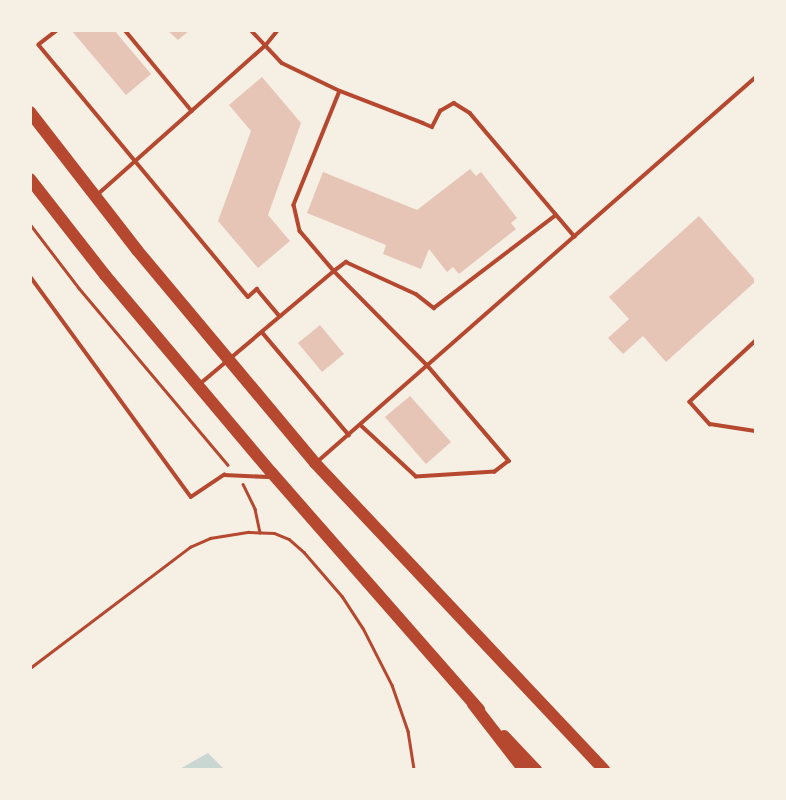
<!DOCTYPE html>
<style>
body{margin:0}
#map{position:relative;width:786px;height:800px;overflow:hidden;background:#f6efe4;font-family:"Varela Round",sans-serif}
div>[style]{position:absolute}
[style*='--x']{left:calc(var(--x)*1px);top:calc(var(--y)*1px);width:calc(var(--w)*1px);rotate:calc(var(--a)*1deg)}
.water>*{inset:0;background:#c9d6d2}
.building>*{inset:0;background:#e6c5b7}
.path>*{height:2.5px;margin:-1.25px;padding:0 1.25px;transform-origin:1.25px;border-radius:1.25px;background:#b5482f}
.service>*{height:3.5px;margin:-1.75px;padding:0 1.75px;transform-origin:1.75px;border-radius:1.75px;background:#b5482f}
.trunk>*{height:12px;margin:-6px;padding:0 6px;transform-origin:6px;border-radius:6px;background:#b5482f}
.motorway>*{height:12px;margin:-6px;padding:0 6px;transform-origin:6px;border-radius:6px;background:#b5482f}
span{translate:-50% -50%;white-space:nowrap;text-align:center;line-height:1.15;-webkit-text-stroke:6px #f6efe4;paint-order:stroke}
.frame{position:absolute;inset:0;border:32px solid #f6efe4;pointer-events:none}
</style>
<div id="map">
<div class="water">
<div style="clip-path:polygon(208px 753px,225px 770px,178px 770px)"></div>
</div>
<div class="building">
<div style="clip-path:polygon(71px 30px,114px 30px,151px 74px,126px 95px)"></div>
<div style="clip-path:polygon(167px 30px,190px 30px,178px 40px)"></div>
<div style="clip-path:polygon(262px 77px,301px 123px,268px 215px,290px 241px,258px 268px,218px 221px,251px 131px,229px 105px)"></div>
<div style="clip-path:polygon(470px 169px,476px 176px,481px 172px,517px 218px,511px 223px,516px 229px,459px 274px,453px 267px,447px 272px,429px 249px,421px 269px,383px 254px,386px 245px,307px 213px,323px 172px,417px 210px)"></div>
<div style="clip-path:polygon(699px 216px,756px 281px,666px 362px,643px 336px,623px 354px,608px 338px,629px 319px,609px 297px)"></div>
<div style="clip-path:polygon(320px 325px,344px 354px,322px 372px,298px 343px)"></div>
<div style="clip-path:polygon(410px 396px,451px 442px,426px 464px,385px 417px)"></div>
</div>
<div class="path">
<div style="--x:30;--y:224;--w:81;--a:52.6"></div>
<div style="--x:79;--y:288;--w:231;--a:49.9"></div>
<div style="--x:243;--y:484;--w:28;--a:64"></div>
<div style="--x:255;--y:509;--w:24;--a:78"></div>
<div style="--x:30;--y:668;--w:201;--a:-37.1"></div>
<div style="--x:190;--y:547;--w:22;--a:-24"></div>
<div style="--x:210;--y:538;--w:39;--a:-9"></div>
<div style="--x:249;--y:532;--w:25;--a:2"></div>
<div style="--x:274;--y:533;--w:16;--a:22"></div>
<div style="--x:289;--y:539;--w:20;--a:41"></div>
<div style="--x:304;--y:552;--w:58;--a:49.2"></div>
<div style="--x:342;--y:596;--w:38;--a:57"></div>
<div style="--x:363;--y:628;--w:64;--a:63"></div>
<div style="--x:392;--y:685;--w:49;--a:70.8"></div>
<div style="--x:408;--y:731;--w:39;--a:81"></div>
</div>
<div class="service">
<div style="--x:58;--y:30;--w:24;--a:142"></div>
<div style="--x:39;--y:45;--w:327;--a:50.3"></div>
<div style="--x:248;--y:297;--w:12;--a:-42"></div>
<div style="--x:257;--y:289;--w:35;--a:50"></div>
<div style="--x:125;--y:30;--w:105;--a:50.4"></div>
<div style="--x:251;--y:30;--w:45;--a:46.8"></div>
<div style="--x:282;--y:63;--w:64;--a:25.8"></div>
<div style="--x:340;--y:91;--w:89;--a:21.1"></div>
<div style="--x:423;--y:123;--w:10;--a:24"></div>
<div style="--x:432;--y:127;--w:18;--a:-63"></div>
<div style="--x:440;--y:111;--w:16;--a:-30"></div>
<div style="--x:454;--y:103;--w:19;--a:32"></div>
<div style="--x:470;--y:113;--w:162;--a:49.7"></div>
<div style="--x:340;--y:91;--w:123;--a:112"></div>
<div style="--x:294;--y:205;--w:27;--a:77"></div>
<div style="--x:300;--y:231;--w:52;--a:49.6"></div>
<div style="--x:334;--y:271;--w:15;--a:-37"></div>
<div style="--x:346;--y:262;--w:77;--a:24.6"></div>
<div style="--x:416;--y:294;--w:23;--a:38"></div>
<div style="--x:434;--y:308;--w:153;--a:-37.3"></div>
<div style="--x:97;--y:195;--w:225;--a:-41.6"></div>
<div style="--x:265;--y:46;--w:21;--a:-51"></div>
<div style="--x:30;--y:276;--w:273;--a:53.9"></div>
<div style="--x:191;--y:497;--w:40;--a:-34"></div>
<div style="--x:224;--y:475;--w:44;--a:2.6"></div>
<div style="--x:262;--y:332;--w:135;--a:49.8"></div>
<div style="--x:756;--y:341;--w:90;--a:137.3"></div>
<div style="--x:690;--y:402;--w:30;--a:48"></div>
<div style="--x:710;--y:424;--w:47;--a:8.7"></div>
<div style="--x:201;--y:383;--w:174;--a:-40.1"></div>
<div style="--x:334;--y:271;--w:134;--a:45.3"></div>
<div style="--x:428;--y:366;--w:125;--a:49.5"></div>
<div style="--x:509;--y:461;--w:18;--a:142"></div>
<div style="--x:495;--y:472;--w:79;--a:176.4"></div>
<div style="--x:416;--y:477;--w:76;--a:-137.1"></div>
<div style="--x:317;--y:462;--w:584;--a:-41.25"></div>
</div>
<div class="trunk">
<div style="--x:30;--y:112;--w:175;--a:52.2"></div>
<div style="--x:137;--y:250;--w:278;--a:50.1"></div>
<div style="--x:315;--y:463;--w:422;--a:46.7"></div>
<div style="--x:30;--y:179;--w:122;--a:52"></div>
<div style="--x:105;--y:275;--w:258;--a:49.9"></div>
<div style="--x:271;--y:472;--w:316;--a:48.8"></div>
<div style="--x:504;--y:736;--w:47;--a:46.7"></div>
</div>
<div class="motorway">
<div style="--x:473;--y:704;--w:83;--a:52.3"></div>
</div>
<div class="frame"></div>
</div>
